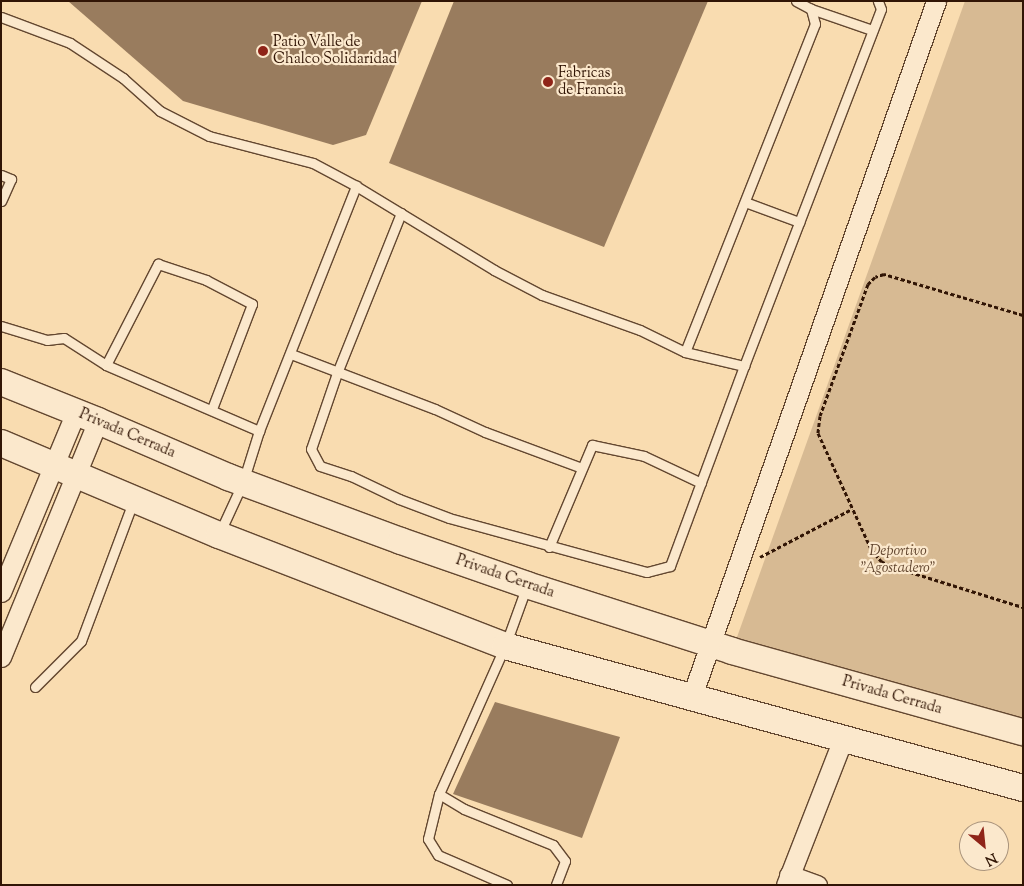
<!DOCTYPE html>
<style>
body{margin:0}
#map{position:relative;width:1024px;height:886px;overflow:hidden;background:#f9dcb0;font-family:"Sorts Mill Goudy",serif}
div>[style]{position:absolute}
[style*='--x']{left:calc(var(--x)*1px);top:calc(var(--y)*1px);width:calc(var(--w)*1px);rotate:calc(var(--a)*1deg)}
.green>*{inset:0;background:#d7ba93}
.building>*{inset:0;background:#997c5e}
.path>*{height:3px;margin-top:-1.5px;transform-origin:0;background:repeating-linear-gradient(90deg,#311505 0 4px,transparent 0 6.5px)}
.roads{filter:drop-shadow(1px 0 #634730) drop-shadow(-1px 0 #634730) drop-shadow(0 1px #634730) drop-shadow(0 -1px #634730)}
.lane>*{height:9px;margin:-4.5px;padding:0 4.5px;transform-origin:4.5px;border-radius:4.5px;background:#fbe8cc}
.street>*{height:19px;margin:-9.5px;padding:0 9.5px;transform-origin:9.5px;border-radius:9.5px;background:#fbe8cc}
.secondary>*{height:26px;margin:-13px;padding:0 13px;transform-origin:13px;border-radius:13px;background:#fbe8cc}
.dots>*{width:14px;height:14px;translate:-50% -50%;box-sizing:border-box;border:2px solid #fbe8cc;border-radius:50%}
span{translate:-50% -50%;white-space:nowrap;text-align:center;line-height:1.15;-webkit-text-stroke:4.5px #fbe8cc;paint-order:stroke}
.poi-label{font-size:15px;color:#311505}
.left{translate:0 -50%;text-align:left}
.street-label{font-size:15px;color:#311505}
.park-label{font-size:15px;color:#634730;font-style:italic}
.frame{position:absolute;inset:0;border:2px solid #311505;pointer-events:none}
.north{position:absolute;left:959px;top:821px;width:50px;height:50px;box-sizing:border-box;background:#fbe8cc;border:1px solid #aa947c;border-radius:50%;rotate:152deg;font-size:14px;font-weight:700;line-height:20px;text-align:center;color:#311505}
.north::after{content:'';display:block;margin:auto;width:18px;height:22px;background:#8f2418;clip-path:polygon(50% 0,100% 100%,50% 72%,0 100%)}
</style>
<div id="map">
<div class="green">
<div style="clip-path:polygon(965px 1px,1023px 1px,1023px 720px,732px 651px)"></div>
</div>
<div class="building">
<div style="clip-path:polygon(68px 1px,422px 1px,366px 135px,333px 145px,183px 101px)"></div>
<div style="clip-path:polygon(454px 1px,708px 1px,604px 247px,389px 163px)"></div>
<div style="clip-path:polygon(495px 702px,620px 737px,582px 838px,453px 794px)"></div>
</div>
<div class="path">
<div style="--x:1023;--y:315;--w:145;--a:-163.6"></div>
<div style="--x:884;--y:274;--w:9;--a:162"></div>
<div style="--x:875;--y:277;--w:10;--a:135"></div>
<div style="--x:868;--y:284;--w:140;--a:110"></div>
<div style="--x:820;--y:416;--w:17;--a:97"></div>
<div style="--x:818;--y:433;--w:128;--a:65.4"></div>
<div style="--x:871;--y:549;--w:16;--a:50"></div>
<div style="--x:881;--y:561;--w:11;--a:27"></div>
<div style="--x:891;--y:566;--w:138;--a:17.3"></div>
<div style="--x:760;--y:557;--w:104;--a:-27.6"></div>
</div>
<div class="roads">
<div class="lane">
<div style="--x:811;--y:9;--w:65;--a:19"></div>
<div style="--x:1;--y:17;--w:74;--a:20.6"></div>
<div style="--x:70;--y:43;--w:64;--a:33.4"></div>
<div style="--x:123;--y:78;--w:50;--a:41.7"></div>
<div style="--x:160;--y:111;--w:55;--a:27"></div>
<div style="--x:209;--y:136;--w:107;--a:14.6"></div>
<div style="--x:313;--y:163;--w:49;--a:28.1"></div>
<div style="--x:356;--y:186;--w:162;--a:31.3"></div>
<div style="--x:494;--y:270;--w:54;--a:27.5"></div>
<div style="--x:542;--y:295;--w:104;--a:19.7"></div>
<div style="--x:640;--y:330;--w:50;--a:26.1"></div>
<div style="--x:685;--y:352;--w:61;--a:13.3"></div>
<div style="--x:744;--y:366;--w:382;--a:-69"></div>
<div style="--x:881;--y:9;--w:9;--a:-111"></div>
<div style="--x:1;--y:175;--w:11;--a:22"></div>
<div style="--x:11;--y:179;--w:24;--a:114"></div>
<div style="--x:745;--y:202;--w:58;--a:20.3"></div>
<div style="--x:401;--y:213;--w:172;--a:111.8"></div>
<div style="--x:337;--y:373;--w:80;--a:108.9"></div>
<div style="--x:311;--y:449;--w:19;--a:62"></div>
<div style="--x:320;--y:466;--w:33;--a:18"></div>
<div style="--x:351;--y:476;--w:53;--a:25.6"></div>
<div style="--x:399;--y:499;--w:53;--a:20.8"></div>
<div style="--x:449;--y:518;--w:205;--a:15.3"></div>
<div style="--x:647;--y:572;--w:24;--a:-15"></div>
<div style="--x:670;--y:566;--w:213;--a:-69.7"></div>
<div style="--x:1;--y:326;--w:48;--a:16.9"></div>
<div style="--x:47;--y:340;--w:17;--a:-7"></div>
<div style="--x:64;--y:338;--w:50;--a:32.7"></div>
<div style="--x:106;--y:365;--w:167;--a:23.3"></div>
<div style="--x:685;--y:352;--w:353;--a:-68.4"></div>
<div style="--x:815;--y:24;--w:16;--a:-105"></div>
<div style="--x:811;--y:9;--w:17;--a:-152"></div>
<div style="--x:291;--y:354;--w:154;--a:20.9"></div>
<div style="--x:435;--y:409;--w:55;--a:24.7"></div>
<div style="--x:485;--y:432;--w:103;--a:20.4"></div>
<div style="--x:106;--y:365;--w:114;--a:-62.8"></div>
<div style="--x:158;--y:264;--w:51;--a:18.4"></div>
<div style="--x:206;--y:280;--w:52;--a:27.6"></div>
<div style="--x:252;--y:304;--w:112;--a:110.9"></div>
<div style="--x:220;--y:532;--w:55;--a:-65.3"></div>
<div style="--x:243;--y:482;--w:53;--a:-72.6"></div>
<div style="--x:259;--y:431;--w:264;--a:-68.4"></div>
<div style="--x:549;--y:547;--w:111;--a:-67.1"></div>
<div style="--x:592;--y:445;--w:53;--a:11.9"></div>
<div style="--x:644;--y:456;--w:63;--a:25.3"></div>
<div style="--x:35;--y:687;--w:65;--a:-45"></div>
<div style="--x:81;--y:641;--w:148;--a:-69.5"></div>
<div style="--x:439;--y:794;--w:29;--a:31"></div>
<div style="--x:464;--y:809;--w:96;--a:22"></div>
<div style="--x:553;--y:845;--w:20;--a:53"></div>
<div style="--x:565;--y:861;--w:26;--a:111"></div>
<div style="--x:507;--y:885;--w:75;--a:-156.5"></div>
<div style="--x:438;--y:855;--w:19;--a:-122"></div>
<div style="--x:428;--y:839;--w:46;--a:-76.3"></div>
<div style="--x:439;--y:794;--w:162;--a:-66"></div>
<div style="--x:505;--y:646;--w:62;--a:-70.1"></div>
</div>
<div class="street">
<div style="--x:1;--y:592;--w:195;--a:-67.4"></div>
<div style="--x:1;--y:657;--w:255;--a:-67.7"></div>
<div style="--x:692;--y:696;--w:737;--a:-70.65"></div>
<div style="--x:789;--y:875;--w:30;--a:20"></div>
<div style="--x:786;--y:885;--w:157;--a:-68.7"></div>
</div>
<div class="secondary">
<div style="--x:1;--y:382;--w:105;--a:21.9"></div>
<div style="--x:98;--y:421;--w:142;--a:23.3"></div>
<div style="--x:228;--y:477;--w:184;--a:20.3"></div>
<div style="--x:401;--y:541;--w:133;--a:19.2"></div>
<div style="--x:527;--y:585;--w:215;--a:17.8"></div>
<div style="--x:732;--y:651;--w:302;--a:15.6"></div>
<div style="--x:1;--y:443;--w:237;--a:22.9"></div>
<div style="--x:219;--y:535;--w:307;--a:21.2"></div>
<div style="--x:505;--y:646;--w:537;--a:15.33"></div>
</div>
</div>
<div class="dots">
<div style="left:263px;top:51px;background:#8f2418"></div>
<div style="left:548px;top:82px;background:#8f2418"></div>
</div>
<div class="poi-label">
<span class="left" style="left:273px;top:51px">Patio Valle de<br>Chalco Solidaridad</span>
<span class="left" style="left:558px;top:82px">Fabricas<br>de Francia</span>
</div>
<div class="street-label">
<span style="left:127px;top:434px;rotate:23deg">Privada Cerrada</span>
<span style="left:505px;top:577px;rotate:19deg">Privada Cerrada</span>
<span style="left:892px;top:696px;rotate:16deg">Privada Cerrada</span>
</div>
<div class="park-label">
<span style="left:898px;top:560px">Deportivo<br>"Agostadero"</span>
</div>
<div class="frame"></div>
<div class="north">N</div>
</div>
